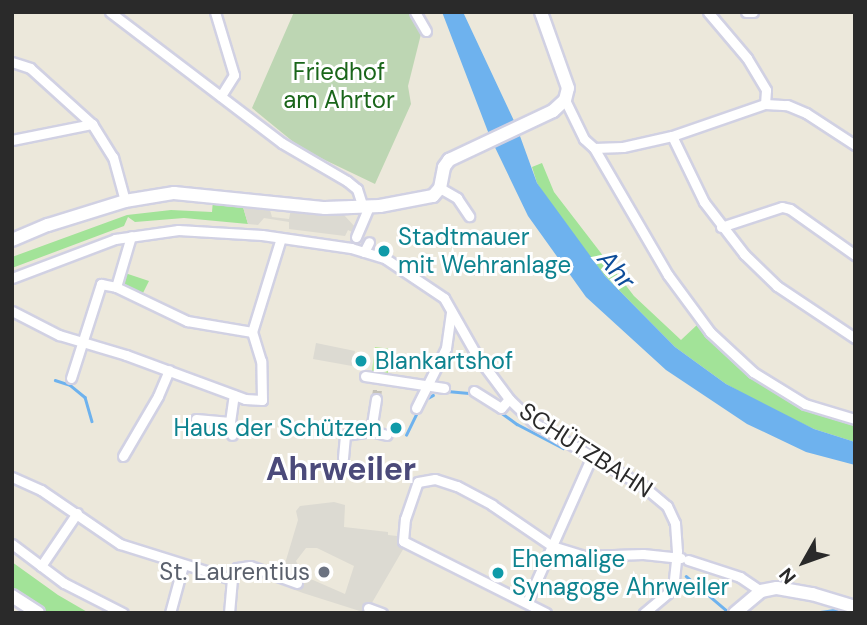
<!DOCTYPE html>
<meta charset="utf-8">
<style>
body{margin:0}
#map{position:relative;width:867px;height:625px;overflow:hidden;background:#ece8db;font-family:"DM Sans",sans-serif}
div>[style]{position:absolute}
[style*='--x']{left:calc(var(--x)*1px);top:calc(var(--y)*1px);width:calc(var(--w)*1px);rotate:calc(var(--a)*1deg)}
.green>*{inset:0;background:#a2e398}
.cemetery>*{inset:0;background:#bdd6b3}
.pitch>*{inset:0;background:#b4ea93}
.plaza>*{inset:0;background:#dcdad2}
.water>*{inset:0;background:#6eb2ee}
.stream>*{height:2.5px;margin:-1.25px;padding:0 1.25px;transform-origin:1.25px;border-radius:1.25px;background:#6eb2ee}
.minor-tunnel>*{height:9px;margin-top:-4.5px;transform-origin:0;background:repeating-linear-gradient(90deg,#c5c2b8 0 9px,transparent 0 13.5px)}
.roads{filter:drop-shadow(2px 0 #d1d1e3) drop-shadow(-2px 0 #d1d1e3) drop-shadow(0 2px #d1d1e3) drop-shadow(0 -2px #d1d1e3)}
.minor>*{height:9px;margin:-4.5px;padding:0 4.5px;transform-origin:4.5px;border-radius:4.5px;background:#fff}
.tertiary>*{height:12px;margin:-6px;padding:0 6px;transform-origin:6px;border-radius:6px;background:#fff}
.secondary>*{height:12px;margin:-6px;padding:0 6px;transform-origin:6px;border-radius:6px;background:#fff}
.dots>*{width:19px;height:19px;translate:-50% -50%;box-sizing:border-box;border:4px solid #fff;border-radius:50%}
span{translate:-50% -50%;white-space:nowrap;text-align:center;line-height:1.15;-webkit-text-stroke:6px #fff;paint-order:stroke}
.park-label{font-size:24px;color:#1a661a}
.culture-label{font-size:24px;color:#0d838f}
.left{translate:0 -50%;text-align:left}
.right{translate:-100% -50%;text-align:right}
.street-label{font-size:24px;color:#2a2a2a}
.worship-label{font-size:24px;color:#5b616d}
.water-label{font-size:26px;color:#0d4d9a;font-style:italic}
.district-label{font-size:32px;color:#4b4a7a;font-weight:700}
.frame{position:absolute;inset:0;border:14px solid #2a2a2a;pointer-events:none}
.north{position:absolute;left:769px;top:527px;width:70px;height:70px;-webkit-text-stroke:5px #fff;paint-order:stroke;rotate:230deg;font-size:19px;font-weight:700;line-height:28px;text-align:center;color:#2a2a2a}
.north::after{content:'';display:block;margin:auto;width:24px;height:32px;background:#2a2a2a;clip-path:polygon(50% 0,100% 100%,50% 72%,0 100%)}
</style>
<div id="map">
<div class="green">
<div style="clip-path:polygon(542px 163px,554px 192px,634px 296px,681px 340px,698px 324px,749px 377px,804px 408px,855px 424px,855px 442px,814px 429px,765px 406px,726px 384px,675px 347px,605px 276px,554px 210px,537px 183px,532px 167px)"></div>
<div style="clip-path:polygon(213px 200px,243px 207px,248px 224px,184px 218px,135px 222px,128px 217px,124px 226px,12px 268px,12px 257px,127px 215px,171px 210px,212px 212px)"></div>
<div style="clip-path:polygon(122px 272px,149px 281px,142px 295px,119px 286px)"></div>
<div style="clip-path:polygon(12px 562px,58px 595px,89px 613px,45px 613px,12px 590px)"></div>
</div>
<div class="cemetery">
<div style="clip-path:polygon(294px 12px,412px 12px,422px 30px,408px 86px,411px 104px,375px 184px,302px 149px,252px 108px)"></div>
</div>
<div class="pitch">
<div style="clip-path:polygon(375px 347px,391px 349px,388px 373px,372px 371px)"></div>
</div>
<div class="plaza">
<div style="clip-path:polygon(243px 207px,270px 210px,272px 217px,289px 219px,291px 209px,324px 212px,344px 215px,356px 228px,354px 233px,348px 230px,345px 236px,289px 229px,289px 222px,264px 218px,258px 225px,248px 224px)"></div>
<div style="clip-path:polygon(316px 343px,355px 351px,352px 366px,313px 359px)"></div>
<div style="clip-path:polygon(evenodd,334px 502px,345px 505px,344px 527px,388px 532px,388px 535px,397px 536px,405px 546px,366px 613px,303px 593px,295px 590px,296px 583px,281px 577px,298px 520px,296px 511px,300px 506px,334px 502px,306px 548px,317px 548px,354px 566px,345px 594px,313px 580px,295px 577px,297px 573px,293px 571px,298px 565px,296px 561px,306px 548px)"></div>
</div>
<div class="water">
<div style="clip-path:polygon(442px 12px,463px 12px,516px 125px,537px 183px,605px 276px,675px 347px,726px 384px,814px 429px,855px 442px,855px 465px,806px 452px,747px 424px,666px 370px,586px 297px,528px 216px,490px 137px)"></div>
</div>
<div class="stream">
<div style="--x:55;--y:380;--w:16;--a:18"></div>
<div style="--x:70;--y:385;--w:19;--a:39"></div>
<div style="--x:85;--y:397;--w:25;--a:74"></div>
<div style="--x:447;--y:391;--w:24;--a:5"></div>
<div style="--x:424;--y:400;--w:10;--a:-29"></div>
<div style="--x:499;--y:411;--w:22;--a:36"></div>
<div style="--x:517;--y:424;--w:52;--a:27.6"></div>
<div style="--x:406;--y:435;--w:25;--a:-64"></div>
<div style="--x:669;--y:519;--w:14;--a:78"></div>
<div style="--x:686;--y:576;--w:52;--a:40.4"></div>
<div style="--x:813;--y:613;--w:30;--a:-8"></div>
</div>
<div class="minor-tunnel">
<div style="--x:376;--y:399;--w:12;--a:-81"></div>
</div>
<div class="roads">
<div class="minor">
<div style="--x:110;--y:12;--w:216;--a:37.3"></div>
<div style="--x:282;--y:143;--w:75;--a:30.3"></div>
<div style="--x:347;--y:181;--w:13;--a:39"></div>
<div style="--x:357;--y:189;--w:19;--a:72"></div>
<div style="--x:215;--y:12;--w:66;--a:73.2"></div>
<div style="--x:234;--y:75;--w:25;--a:122"></div>
<div style="--x:415;--y:12;--w:22;--a:60"></div>
<div style="--x:708;--y:12;--w:60;--a:49.7"></div>
<div style="--x:747;--y:58;--w:37;--a:59"></div>
<div style="--x:766;--y:90;--w:14;--a:94"></div>
<div style="--x:746;--y:12;--w:7;--a:0"></div>
<div style="--x:12;--y:62;--w:19;--a:18"></div>
<div style="--x:30;--y:68;--w:84;--a:42.1"></div>
<div style="--x:92;--y:124;--w:39;--a:58"></div>
<div style="--x:113;--y:157;--w:46;--a:74.7"></div>
<div style="--x:565;--y:100;--w:43;--a:64"></div>
<div style="--x:584;--y:139;--w:13;--a:42"></div>
<div style="--x:594;--y:148;--w:147;--a:59.8"></div>
<div style="--x:668;--y:275;--w:71;--a:53.6"></div>
<div style="--x:710;--y:332;--w:59;--a:42.9"></div>
<div style="--x:753;--y:372;--w:61;--a:31.6"></div>
<div style="--x:805;--y:404;--w:52;--a:16.7"></div>
<div style="--x:672;--y:136;--w:73;--a:64.1"></div>
<div style="--x:704;--y:202;--w:66;--a:52.4"></div>
<div style="--x:744;--y:254;--w:46;--a:44.1"></div>
<div style="--x:777;--y:286;--w:94;--a:33.7"></div>
<div style="--x:12;--y:140;--w:82;--a:-11.3"></div>
<div style="--x:594;--y:148;--w:29;--a:-2"></div>
<div style="--x:623;--y:147;--w:50;--a:-12.7"></div>
<div style="--x:672;--y:136;--w:98;--a:-19"></div>
<div style="--x:765;--y:104;--w:22;--a:3"></div>
<div style="--x:787;--y:105;--w:21;--a:23"></div>
<div style="--x:806;--y:113;--w:59;--a:33.1"></div>
<div style="--x:440;--y:188;--w:20;--a:30"></div>
<div style="--x:457;--y:198;--w:22;--a:56"></div>
<div style="--x:721;--y:227;--w:64;--a:-18.2"></div>
<div style="--x:782;--y:207;--w:8;--a:14"></div>
<div style="--x:790;--y:209;--w:80;--a:35.3"></div>
<div style="--x:356;--y:237;--w:33;--a:-67"></div>
<div style="--x:364;--y:252;--w:11;--a:-63"></div>
<div style="--x:12;--y:278;--w:110;--a:-20.7"></div>
<div style="--x:115;--y:239;--w:64;--a:-8.1"></div>
<div style="--x:178;--y:230;--w:84;--a:3.4"></div>
<div style="--x:262;--y:235;--w:90;--a:8.3"></div>
<div style="--x:351;--y:248;--w:37;--a:17"></div>
<div style="--x:386;--y:259;--w:70;--a:33.9"></div>
<div style="--x:444;--y:298;--w:67;--a:60.4"></div>
<div style="--x:477;--y:356;--w:54;--a:53.3"></div>
<div style="--x:509;--y:399;--w:35;--a:44"></div>
<div style="--x:534;--y:423;--w:126;--a:30"></div>
<div style="--x:643;--y:486;--w:31;--a:40"></div>
<div style="--x:667;--y:506;--w:19;--a:65"></div>
<div style="--x:675;--y:523;--w:28;--a:86"></div>
<div style="--x:677;--y:551;--w:31;--a:96"></div>
<div style="--x:674;--y:582;--w:11;--a:117"></div>
<div style="--x:669;--y:592;--w:33;--a:140"></div>
<div style="--x:116;--y:287;--w:53;--a:-73.6"></div>
<div style="--x:12;--y:311;--w:53;--a:27.1"></div>
<div style="--x:59;--y:335;--w:70;--a:16.6"></div>
<div style="--x:126;--y:355;--w:127;--a:20.3"></div>
<div style="--x:245;--y:399;--w:17;--a:3"></div>
<div style="--x:262;--y:400;--w:39;--a:-91"></div>
<div style="--x:261;--y:361;--w:30;--a:-107"></div>
<div style="--x:252;--y:332;--w:98;--a:-72.9"></div>
<div style="--x:365;--y:376;--w:80;--a:8.6"></div>
<div style="--x:71;--y:378;--w:99;--a:-72.3"></div>
<div style="--x:101;--y:284;--w:15;--a:11"></div>
<div style="--x:116;--y:287;--w:79;--a:25.6"></div>
<div style="--x:187;--y:321;--w:66;--a:9.6"></div>
<div style="--x:474;--y:391;--w:32;--a:32"></div>
<div style="--x:501;--y:408;--w:12;--a:-48"></div>
<div style="--x:376;--y:399;--w:32;--a:99"></div>
<div style="--x:371;--y:431;--w:16;--a:14"></div>
<div style="--x:416;--y:408;--w:67;--a:-63.4"></div>
<div style="--x:446;--y:348;--w:37;--a:-82"></div>
<div style="--x:196;--y:419;--w:34;--a:5"></div>
<div style="--x:230;--y:422;--w:27;--a:-82"></div>
<div style="--x:230;--y:422;--w:13;--a:81"></div>
<div style="--x:123;--y:456;--w:69;--a:-59.7"></div>
<div style="--x:158;--y:396;--w:28;--a:-67"></div>
<div style="--x:343;--y:458;--w:23;--a:-85"></div>
<div style="--x:345;--y:435;--w:26;--a:-9"></div>
<div style="--x:12;--y:477;--w:32;--a:24"></div>
<div style="--x:41;--y:490;--w:96;--a:34.4"></div>
<div style="--x:120;--y:544;--w:117;--a:17.4"></div>
<div style="--x:12;--y:544;--w:65;--a:36.9"></div>
<div style="--x:64;--y:583;--w:66;--a:27"></div>
<div style="--x:688;--y:560;--w:55;--a:18.1"></div>
<div style="--x:740;--y:577;--w:25;--a:34"></div>
<div style="--x:41;--y:566;--w:64;--a:-55.8"></div>
<div style="--x:527;--y:602;--w:160;--a:-66"></div>
<div style="--x:368;--y:608;--w:15;--a:20"></div>
<div style="--x:170;--y:613;--w:50;--a:-74.8"></div>
<div style="--x:229;--y:613;--w:34;--a:-85"></div>
<div style="--x:232;--y:579;--w:12;--a:-66"></div>
<div style="--x:237;--y:568;--w:13;--a:-9"></div>
<div style="--x:250;--y:566;--w:50;--a:19.9"></div>
<div style="--x:546;--y:613;--w:160;--a:-153.3"></div>
<div style="--x:403;--y:541;--w:22;--a:-85"></div>
<div style="--x:405;--y:519;--w:39;--a:-71"></div>
<div style="--x:418;--y:482;--w:17;--a:-10"></div>
<div style="--x:435;--y:479;--w:23;--a:18"></div>
<div style="--x:457;--y:486;--w:40;--a:28"></div>
<div style="--x:492;--y:505;--w:73;--a:34.3"></div>
<div style="--x:552;--y:546;--w:34;--a:17"></div>
<div style="--x:584;--y:556;--w:59;--a:-1.9"></div>
<div style="--x:643;--y:554;--w:38;--a:6"></div>
</div>
<div class="tertiary">
<div style="--x:12;--y:596;--w:31;--a:33"></div>
<div style="--x:735;--y:613;--w:34;--a:-40"></div>
<div style="--x:761;--y:591;--w:16;--a:-11"></div>
<div style="--x:777;--y:588;--w:36;--a:10"></div>
<div style="--x:812;--y:594;--w:45;--a:16.8"></div>
</div>
<div class="secondary">
<div style="--x:12;--y:240;--w:39;--a:-23"></div>
<div style="--x:48;--y:225;--w:81;--a:-17.3"></div>
<div style="--x:125;--y:201;--w:50;--a:-9.3"></div>
<div style="--x:174;--y:193;--w:152;--a:5.7"></div>
<div style="--x:325;--y:208;--w:55;--a:-2.1"></div>
<div style="--x:380;--y:206;--w:54;--a:-10.7"></div>
<div style="--x:433;--y:196;--w:11;--a:-49"></div>
<div style="--x:440;--y:188;--w:21;--a:-79"></div>
<div style="--x:444;--y:167;--w:9;--a:-54"></div>
<div style="--x:449;--y:160;--w:115;--a:-25.2"></div>
<div style="--x:553;--y:111;--w:16;--a:-43"></div>
<div style="--x:565;--y:100;--w:12;--a:-76"></div>
<div style="--x:568;--y:88;--w:81;--a:-109.6"></div>
</div>
</div>
<div class="dots">
<div style="left:384px;top:251px;background:#0f9aa8"></div>
<div style="left:361px;top:361px;background:#0f9aa8"></div>
<div style="left:396px;top:428px;background:#0f9aa8"></div>
<div style="left:324px;top:572px;background:#6b7280"></div>
<div style="left:498px;top:573px;background:#0f9aa8"></div>
</div>
<div class="park-label">
<span style="left:339px;top:86px">Friedhof<br>am Ahrtor</span>
</div>
<div class="culture-label">
<span class="left" style="left:398px;top:251px">Stadtmauer<br>mit Wehranlage</span>
<span class="left" style="left:375px;top:361px">Blankartshof</span>
<span class="right" style="left:382px;top:428px">Haus der Schützen</span>
<span class="left" style="left:512px;top:573px">Ehemalige<br>Synagoge Ahrweiler</span>
</div>
<div class="street-label">
<span style="left:586px;top:450px;rotate:33deg">SCHÜTZBAHN</span>
</div>
<div class="worship-label">
<span class="right" style="left:310px;top:572px">St. Laurentius</span>
</div>
<div class="water-label">
<span style="left:616px;top:270px;rotate:49deg">Ahr</span>
</div>
<div class="district-label">
<span style="left:341px;top:469px">Ahrweiler</span>
</div>
<div class="frame"></div>
<div class="north">N</div>
</div>
